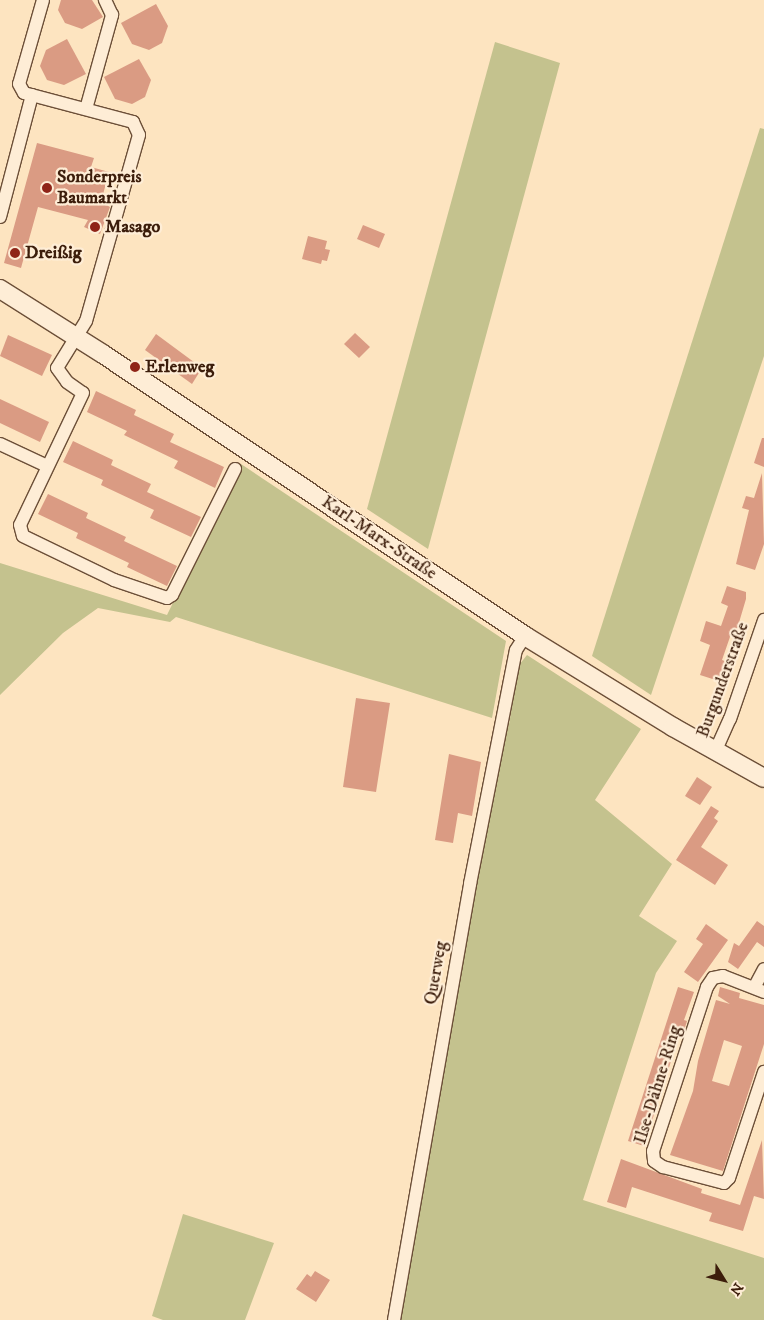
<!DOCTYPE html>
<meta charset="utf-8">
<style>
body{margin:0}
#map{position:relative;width:764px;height:1320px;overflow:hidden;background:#fde4c0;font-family:"IM FELL DW Pica",serif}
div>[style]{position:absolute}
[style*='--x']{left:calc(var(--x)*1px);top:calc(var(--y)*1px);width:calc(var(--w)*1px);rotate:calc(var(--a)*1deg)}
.green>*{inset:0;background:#c4c28e}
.building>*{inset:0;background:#da9b83}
.roads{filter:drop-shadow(1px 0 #6c4f38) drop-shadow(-1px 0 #6c4f38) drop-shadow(0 1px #6c4f38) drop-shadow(0 -1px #6c4f38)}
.street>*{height:12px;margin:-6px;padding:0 6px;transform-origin:6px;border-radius:6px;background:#feedd6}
.secondary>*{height:18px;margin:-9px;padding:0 9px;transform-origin:9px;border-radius:9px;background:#feedd6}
.dots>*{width:14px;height:14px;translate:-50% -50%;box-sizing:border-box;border:2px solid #feedd6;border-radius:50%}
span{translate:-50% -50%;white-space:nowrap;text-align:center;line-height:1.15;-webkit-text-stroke:4.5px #feedd6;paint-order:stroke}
.poi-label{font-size:18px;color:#3c1d0b;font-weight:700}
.left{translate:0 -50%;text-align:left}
.street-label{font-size:18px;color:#3c1d0b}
.north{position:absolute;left:699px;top:1255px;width:50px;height:50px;-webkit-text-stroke:4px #feedd6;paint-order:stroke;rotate:126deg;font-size:14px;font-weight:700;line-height:20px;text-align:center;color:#3c1d0b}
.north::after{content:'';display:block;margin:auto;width:18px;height:22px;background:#3c1d0b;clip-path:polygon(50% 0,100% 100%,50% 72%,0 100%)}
</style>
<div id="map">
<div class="green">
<div style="clip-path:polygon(495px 42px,560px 63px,428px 549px,367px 509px)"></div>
<div style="clip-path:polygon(760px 128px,764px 129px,764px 356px,651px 695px,592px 656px)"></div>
<div style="clip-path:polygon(241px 464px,506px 641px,492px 718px,176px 617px,170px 622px,98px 608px,63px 633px,0 695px,0 563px,167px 615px)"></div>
<div style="clip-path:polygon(527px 655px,641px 729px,595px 800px,672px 864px,639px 916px,677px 941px,656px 973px,583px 1200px,764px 1258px,764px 1320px,399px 1320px,502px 740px,509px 724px,519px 665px)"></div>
<div style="clip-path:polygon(183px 1214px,274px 1243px,245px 1320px,163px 1320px,152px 1316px)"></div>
</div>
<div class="building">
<div style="clip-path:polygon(61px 0,92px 0,103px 17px,82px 29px,65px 23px,58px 10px)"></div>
<div style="clip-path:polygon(156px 4px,168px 26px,162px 43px,149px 50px,132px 44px,121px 23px)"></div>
<div style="clip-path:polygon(67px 39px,86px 74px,64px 85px,47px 80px,40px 66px,46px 50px)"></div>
<div style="clip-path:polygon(139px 59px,151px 80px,145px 97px,132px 104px,115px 99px,104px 77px)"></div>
<div style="clip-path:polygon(37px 143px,94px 158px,91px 167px,109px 172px,101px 202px,110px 207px,100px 234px,84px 227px,88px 220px,38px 207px,21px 268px,4px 263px)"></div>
<div style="clip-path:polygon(363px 225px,385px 234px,379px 248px,357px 239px)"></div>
<div style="clip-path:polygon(308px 236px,327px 241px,325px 249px,330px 250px,327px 261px,322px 260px,321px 264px,302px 259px)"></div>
<div style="clip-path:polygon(355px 333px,370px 347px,359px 358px,344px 344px)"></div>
<div style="clip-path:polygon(156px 334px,202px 368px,192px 384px,145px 350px)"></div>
<div style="clip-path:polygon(8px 335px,52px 355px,42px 376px,0 356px)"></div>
<div style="clip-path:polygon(96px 391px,136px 410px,134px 415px,174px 434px,170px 442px,224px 467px,215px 488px,174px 468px,178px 461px,124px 435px,127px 431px,87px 412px)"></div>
<div style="clip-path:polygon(0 399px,49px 422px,40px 442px,0 423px)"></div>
<div style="clip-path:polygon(762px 438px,764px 438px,764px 467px,754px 463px)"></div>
<div style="clip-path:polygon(73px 441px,113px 460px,111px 465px,151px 484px,147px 492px,201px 517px,191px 537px,150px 518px,154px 510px,101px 485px,103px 480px,63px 462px)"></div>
<div style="clip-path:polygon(762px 473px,764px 544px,755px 570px,736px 564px,749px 510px,742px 508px,746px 496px,754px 498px)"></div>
<div style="clip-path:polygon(48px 494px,88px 513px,86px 518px,126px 537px,124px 541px,177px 566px,167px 586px,127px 567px,129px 563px,76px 538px,78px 533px,38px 514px)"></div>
<div style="clip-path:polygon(727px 586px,746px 592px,746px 599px,735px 636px,731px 634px,722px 660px,728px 662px,722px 682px,700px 675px,710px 645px,700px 641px,706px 621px,721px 626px,728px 606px,721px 603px)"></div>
<div style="clip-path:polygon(356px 698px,390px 703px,376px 792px,343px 787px)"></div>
<div style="clip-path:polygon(449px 754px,481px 762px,472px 816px,458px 813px,453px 843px,435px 840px)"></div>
<div style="clip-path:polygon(697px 777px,712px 787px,700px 805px,685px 796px)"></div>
<div style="clip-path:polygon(711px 806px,719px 811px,714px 818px,718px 821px,701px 847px,728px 865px,715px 885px,676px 860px)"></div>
<div style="clip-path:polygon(757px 921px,764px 926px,764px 947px,757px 942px,738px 969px,728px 962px,734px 943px,739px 946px)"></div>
<div style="clip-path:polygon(706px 924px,728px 940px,698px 982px,684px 972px,703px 944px,696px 939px)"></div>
<div style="clip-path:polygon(678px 987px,694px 992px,684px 1020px,687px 1021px,682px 1037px,679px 1036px,644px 1146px,628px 1141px)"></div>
<div style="clip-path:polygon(evenodd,720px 987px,740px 993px,739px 998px,764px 1005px,764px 1044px,723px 1171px,670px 1155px,693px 1091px,698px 1061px,716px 1000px,730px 1004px,718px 996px,720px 987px,724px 1040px,742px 1046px,729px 1086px,712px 1081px,724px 1040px)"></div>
<div style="clip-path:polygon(762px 1140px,764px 1199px,754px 1196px,743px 1231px,709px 1221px,712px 1213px,632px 1187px,626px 1208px,607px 1202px,621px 1159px,702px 1189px,701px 1193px,740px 1205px)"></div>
<div style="clip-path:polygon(315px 1271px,330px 1280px,316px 1302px,296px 1289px,307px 1274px,311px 1277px)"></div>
</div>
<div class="roads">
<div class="street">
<div style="--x:43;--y:0;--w:87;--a:105.9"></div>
<div style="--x:19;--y:84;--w:10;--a:61"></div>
<div style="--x:24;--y:93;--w:113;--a:14.9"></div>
<div style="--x:133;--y:122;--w:14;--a:65"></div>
<div style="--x:139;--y:135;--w:193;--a:105.9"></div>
<div style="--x:86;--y:321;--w:55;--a:121.7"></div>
<div style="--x:57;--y:368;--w:17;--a:54"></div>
<div style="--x:67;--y:382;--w:19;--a:35"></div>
<div style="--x:83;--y:393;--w:146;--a:115.5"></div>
<div style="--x:20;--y:525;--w:11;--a:75"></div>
<div style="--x:23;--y:536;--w:101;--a:25.8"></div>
<div style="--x:114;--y:580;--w:56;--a:18.8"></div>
<div style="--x:167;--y:598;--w:6;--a:-31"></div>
<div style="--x:172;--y:595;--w:141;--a:-63.4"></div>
<div style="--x:86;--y:109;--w:98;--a:-74.5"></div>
<div style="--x:112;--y:15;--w:17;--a:-115"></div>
<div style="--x:0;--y:217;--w:126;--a:-75.3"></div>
<div style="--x:0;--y:444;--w:52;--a:25.1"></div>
<div style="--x:715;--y:752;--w:36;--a:-66"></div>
<div style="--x:730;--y:719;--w:105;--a:-71"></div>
<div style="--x:755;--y:986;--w:19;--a:-62"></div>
<div style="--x:764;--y:992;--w:44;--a:-158.7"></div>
<div style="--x:723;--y:976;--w:10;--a:169"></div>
<div style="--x:713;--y:978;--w:11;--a:124"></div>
<div style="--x:707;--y:987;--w:173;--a:108.2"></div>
<div style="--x:653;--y:1151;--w:10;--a:84"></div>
<div style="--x:654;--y:1161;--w:11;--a:34"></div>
<div style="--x:663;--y:1167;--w:63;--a:14.7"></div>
<div style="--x:724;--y:1183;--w:7;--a:-45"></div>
<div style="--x:729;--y:1178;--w:112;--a:-71.7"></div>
<div style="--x:394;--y:1320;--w:443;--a:-80.1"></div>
<div style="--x:470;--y:884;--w:238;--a:-78.9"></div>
<div style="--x:516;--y:650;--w:17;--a:-57"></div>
</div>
<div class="secondary">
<div style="--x:0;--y:289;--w:122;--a:32.3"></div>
<div style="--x:103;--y:354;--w:508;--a:33.75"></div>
<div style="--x:525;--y:636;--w:174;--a:31.6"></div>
<div style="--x:673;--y:727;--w:104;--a:29.3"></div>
</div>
</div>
<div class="dots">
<div style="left:47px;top:188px;background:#8f2418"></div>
<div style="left:95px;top:227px;background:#8f2418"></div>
<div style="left:15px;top:253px;background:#8f2418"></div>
<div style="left:135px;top:367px;background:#8f2418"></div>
</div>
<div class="poi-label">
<span class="left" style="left:57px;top:188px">Sonderpreis<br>Baumarkt</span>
<span class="left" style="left:105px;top:227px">Masago</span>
<span class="left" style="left:25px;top:253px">Dreißig</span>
<span class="left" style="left:145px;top:367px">Erlenweg</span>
</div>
<div class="street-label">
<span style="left:379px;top:538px;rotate:34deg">Karl-Marx-Straße</span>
<span style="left:723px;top:680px;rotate:-70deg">Burgunderstraße</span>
<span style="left:436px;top:973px;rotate:-80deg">Querweg</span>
<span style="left:658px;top:1085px;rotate:-73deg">Ilse-Dähne-Ring</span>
</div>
<div class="north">N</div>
</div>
